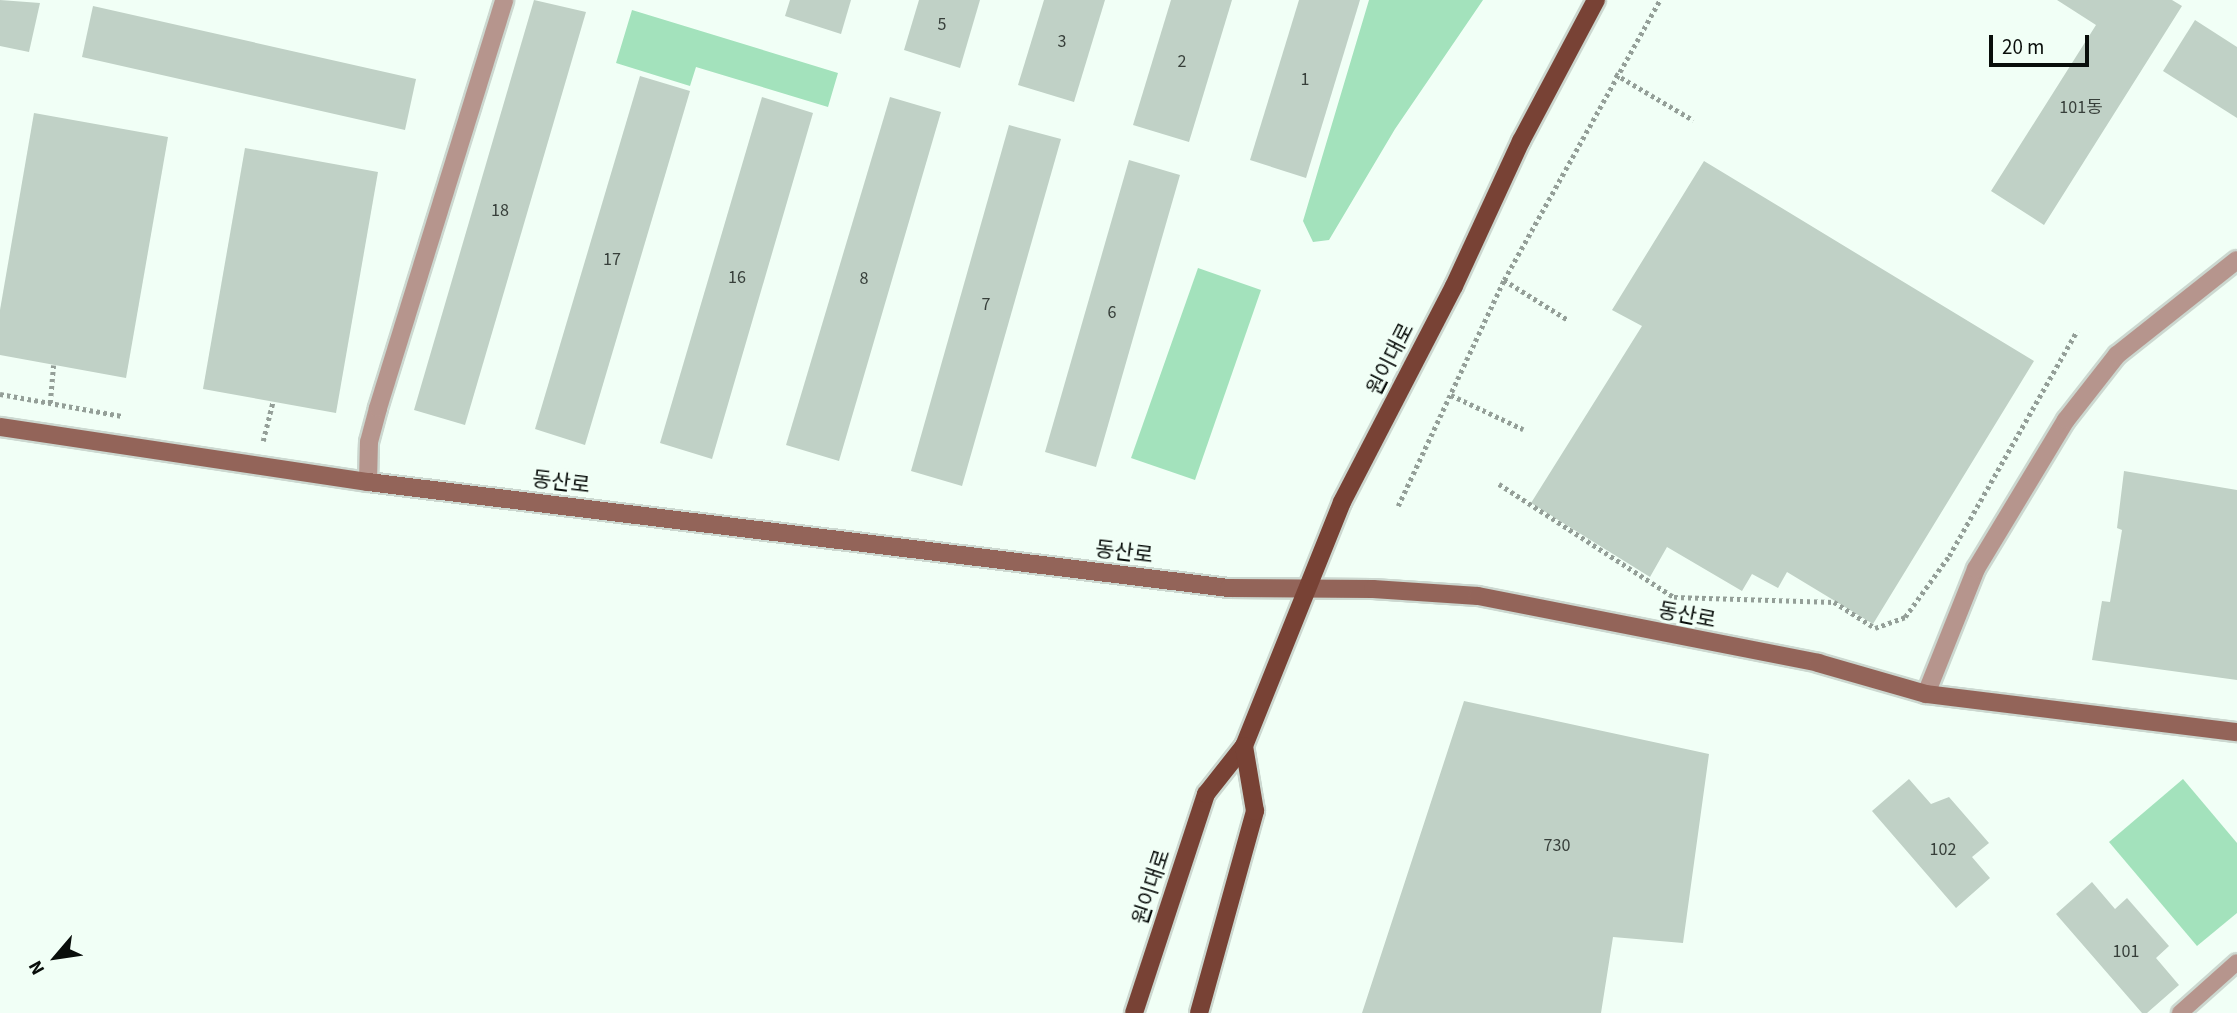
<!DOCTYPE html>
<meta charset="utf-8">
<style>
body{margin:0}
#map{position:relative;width:2237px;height:1013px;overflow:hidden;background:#f1fff6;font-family:"Source Sans 3","Noto Sans KR",sans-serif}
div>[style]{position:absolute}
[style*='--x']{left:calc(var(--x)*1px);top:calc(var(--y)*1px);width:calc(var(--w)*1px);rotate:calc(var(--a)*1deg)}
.green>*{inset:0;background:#a3e2bc}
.building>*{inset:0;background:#c0d1c6}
.path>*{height:4.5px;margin-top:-2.25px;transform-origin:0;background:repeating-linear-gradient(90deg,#949f98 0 3.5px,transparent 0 7px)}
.roads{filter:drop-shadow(2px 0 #ccd8d0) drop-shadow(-2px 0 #ccd8d0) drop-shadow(0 2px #ccd8d0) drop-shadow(0 -2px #ccd8d0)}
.lane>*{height:16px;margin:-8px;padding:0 8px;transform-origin:8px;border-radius:8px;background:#b6958d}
.street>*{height:18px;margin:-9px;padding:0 9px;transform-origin:9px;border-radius:9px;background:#b6958d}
.secondary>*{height:18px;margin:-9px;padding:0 9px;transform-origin:9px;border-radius:9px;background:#936459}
.primary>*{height:18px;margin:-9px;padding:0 9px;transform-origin:9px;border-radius:9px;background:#784235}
span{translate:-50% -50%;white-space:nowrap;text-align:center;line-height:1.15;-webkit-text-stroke:6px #f1fff6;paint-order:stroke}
.number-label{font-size:18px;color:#373f3a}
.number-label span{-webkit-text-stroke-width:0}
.street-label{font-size:21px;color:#090e0b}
.north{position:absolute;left:21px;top:922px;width:70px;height:70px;-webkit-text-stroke:5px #f1fff6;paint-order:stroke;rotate:241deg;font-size:19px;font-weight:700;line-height:28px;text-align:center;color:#090e0b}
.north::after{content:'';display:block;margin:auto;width:24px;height:32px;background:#090e0b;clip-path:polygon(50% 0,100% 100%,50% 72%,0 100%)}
.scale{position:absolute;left:1989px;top:35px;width:100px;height:32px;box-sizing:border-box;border:4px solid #090e0b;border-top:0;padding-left:9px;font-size:21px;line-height:24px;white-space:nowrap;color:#090e0b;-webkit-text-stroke:5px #f1fff6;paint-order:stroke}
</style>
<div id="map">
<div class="green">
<div style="clip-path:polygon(1369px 0,1483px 0,1395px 129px,1329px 240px,1313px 242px,1303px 221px)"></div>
<div style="clip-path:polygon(632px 10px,838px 73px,828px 107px,696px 67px,690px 86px,616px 63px)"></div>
<div style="clip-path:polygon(1198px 268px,1261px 290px,1195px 480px,1131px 458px)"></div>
<div style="clip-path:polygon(2183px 779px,2237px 843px,2237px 913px,2197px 946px,2109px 842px)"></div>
</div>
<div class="building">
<div style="clip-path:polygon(0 0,40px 3px,29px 52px,0 46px)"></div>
<div style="clip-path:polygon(534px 0,586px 12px,465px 425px,414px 410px)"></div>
<div style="clip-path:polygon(790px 0,851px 0,841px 34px,785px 16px)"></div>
<div style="clip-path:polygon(919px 0,980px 0,960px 68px,904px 50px)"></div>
<div style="clip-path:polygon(1044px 0,1105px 0,1074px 102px,1018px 85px)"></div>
<div style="clip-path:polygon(1171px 0,1232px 0,1189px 142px,1133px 125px)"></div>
<div style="clip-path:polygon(1299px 0,1360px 0,1306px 178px,1250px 160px)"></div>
<div style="clip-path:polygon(2057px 0,2172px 0,2182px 6px,2044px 225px,1991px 191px,2096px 25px)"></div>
<div style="clip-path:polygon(93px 6px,416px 79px,405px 130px,82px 57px)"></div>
<div style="clip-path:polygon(2195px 20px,2237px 47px,2237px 118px,2163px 71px)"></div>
<div style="clip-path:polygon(640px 76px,690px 91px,585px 445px,535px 429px)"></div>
<div style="clip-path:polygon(762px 97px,813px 113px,712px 459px,660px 443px)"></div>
<div style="clip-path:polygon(890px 97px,941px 112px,839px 461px,786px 445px)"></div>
<div style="clip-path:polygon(34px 113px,168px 137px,126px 378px,0 355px,0 310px)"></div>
<div style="clip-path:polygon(1009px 125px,1061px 139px,962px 486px,911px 471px)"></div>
<div style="clip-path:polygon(245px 148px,378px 172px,336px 413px,203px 389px)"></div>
<div style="clip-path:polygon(1129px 160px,1180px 175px,1096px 467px,1045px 452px)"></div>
<div style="clip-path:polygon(1704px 161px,2034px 361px,1873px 624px,1787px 572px,1778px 588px,1752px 574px,1742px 591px,1667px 547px,1650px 577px,1531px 503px,1642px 326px,1612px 310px)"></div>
<div style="clip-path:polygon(2124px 471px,2237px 490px,2237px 680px,2092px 660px,2102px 601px,2110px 602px,2122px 530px,2117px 528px)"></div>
<div style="clip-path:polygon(1464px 701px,1709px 754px,1683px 943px,1613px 937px,1601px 1013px,1362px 1013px)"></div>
<div style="clip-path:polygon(1909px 779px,1931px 804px,1949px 797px,1989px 843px,1972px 857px,1990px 878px,1956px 908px,1872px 811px)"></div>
<div style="clip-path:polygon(2092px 882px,2115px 909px,2127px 898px,2169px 946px,2156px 958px,2179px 985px,2147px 1013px,2142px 1013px,2056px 914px)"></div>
</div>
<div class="path">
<div style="--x:1615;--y:74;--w:91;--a:30.5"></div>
<div style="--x:1504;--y:280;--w:75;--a:32"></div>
<div style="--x:0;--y:394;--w:124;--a:10.2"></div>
<div style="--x:1451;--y:395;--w:80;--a:25.3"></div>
<div style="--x:50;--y:403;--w:38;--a:-85"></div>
<div style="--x:263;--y:441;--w:41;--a:-76"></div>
<div style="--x:1499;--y:484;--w:208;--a:32.9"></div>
<div style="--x:1674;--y:597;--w:160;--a:1.8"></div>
<div style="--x:1834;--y:602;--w:49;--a:32.4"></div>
<div style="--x:1875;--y:628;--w:32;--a:-20"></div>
<div style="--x:1905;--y:617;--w:75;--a:-54.2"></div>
<div style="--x:1949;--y:556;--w:259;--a:-60.4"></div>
<div style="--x:1398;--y:506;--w:250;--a:-64.9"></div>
<div style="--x:1504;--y:280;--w:321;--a:-60.9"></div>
</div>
<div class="roads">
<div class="lane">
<div style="--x:2180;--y:1013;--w:76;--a:-41.8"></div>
</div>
<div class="street">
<div style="--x:368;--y:482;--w:40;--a:-88.6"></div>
<div style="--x:369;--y:442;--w:35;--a:-75"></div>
<div style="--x:378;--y:408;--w:427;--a:-72.8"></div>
<div style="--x:1926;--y:694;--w:135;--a:-68.2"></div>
<div style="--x:1976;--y:569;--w:174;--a:-58.9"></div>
<div style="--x:2066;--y:420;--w:83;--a:-51.9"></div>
<div style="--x:2117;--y:355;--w:153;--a:-38.4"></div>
</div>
<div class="secondary">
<div style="--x:0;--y:427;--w:372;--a:8.5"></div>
<div style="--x:368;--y:482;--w:868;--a:7.02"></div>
<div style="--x:1229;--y:588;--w:144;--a:0.4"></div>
<div style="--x:1373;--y:589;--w:105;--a:3.8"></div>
<div style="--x:1478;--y:596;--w:347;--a:11.1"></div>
<div style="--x:1818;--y:663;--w:112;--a:16"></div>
<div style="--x:1926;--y:694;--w:313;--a:7"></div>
</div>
<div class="primary">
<div style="--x:1134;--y:1013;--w:231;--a:-71.8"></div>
<div style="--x:1206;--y:794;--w:61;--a:-51.6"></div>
<div style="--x:1244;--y:746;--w:263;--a:-68.1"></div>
<div style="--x:1342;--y:502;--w:243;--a:-62.6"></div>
<div style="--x:1454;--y:286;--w:160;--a:-65.2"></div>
<div style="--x:1521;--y:141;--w:160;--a:-62"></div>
<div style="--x:1199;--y:1013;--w:210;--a:-74.5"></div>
<div style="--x:1255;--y:811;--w:66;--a:-99.6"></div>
</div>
</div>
<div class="number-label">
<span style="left:942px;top:25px">5</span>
<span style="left:1062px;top:42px">3</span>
<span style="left:1182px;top:62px">2</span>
<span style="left:1305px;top:80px">1</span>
<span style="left:2081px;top:108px">101동</span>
<span style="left:500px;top:211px">18</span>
<span style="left:612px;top:260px">17</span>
<span style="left:737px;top:278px">16</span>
<span style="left:864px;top:279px">8</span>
<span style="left:986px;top:305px">7</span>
<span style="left:1112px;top:313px">6</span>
<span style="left:1557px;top:846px">730</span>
<span style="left:1943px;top:850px">102</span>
<span style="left:2126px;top:952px">101</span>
</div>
<div class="street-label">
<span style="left:1390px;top:359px;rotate:-63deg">원이대로</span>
<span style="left:561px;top:482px;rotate:7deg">동산로</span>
<span style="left:1124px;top:552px;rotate:7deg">동산로</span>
<span style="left:1687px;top:615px;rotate:11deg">동산로</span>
<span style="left:1151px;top:887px;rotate:-72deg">원이대로</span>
</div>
<div class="north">N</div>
<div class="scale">20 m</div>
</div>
